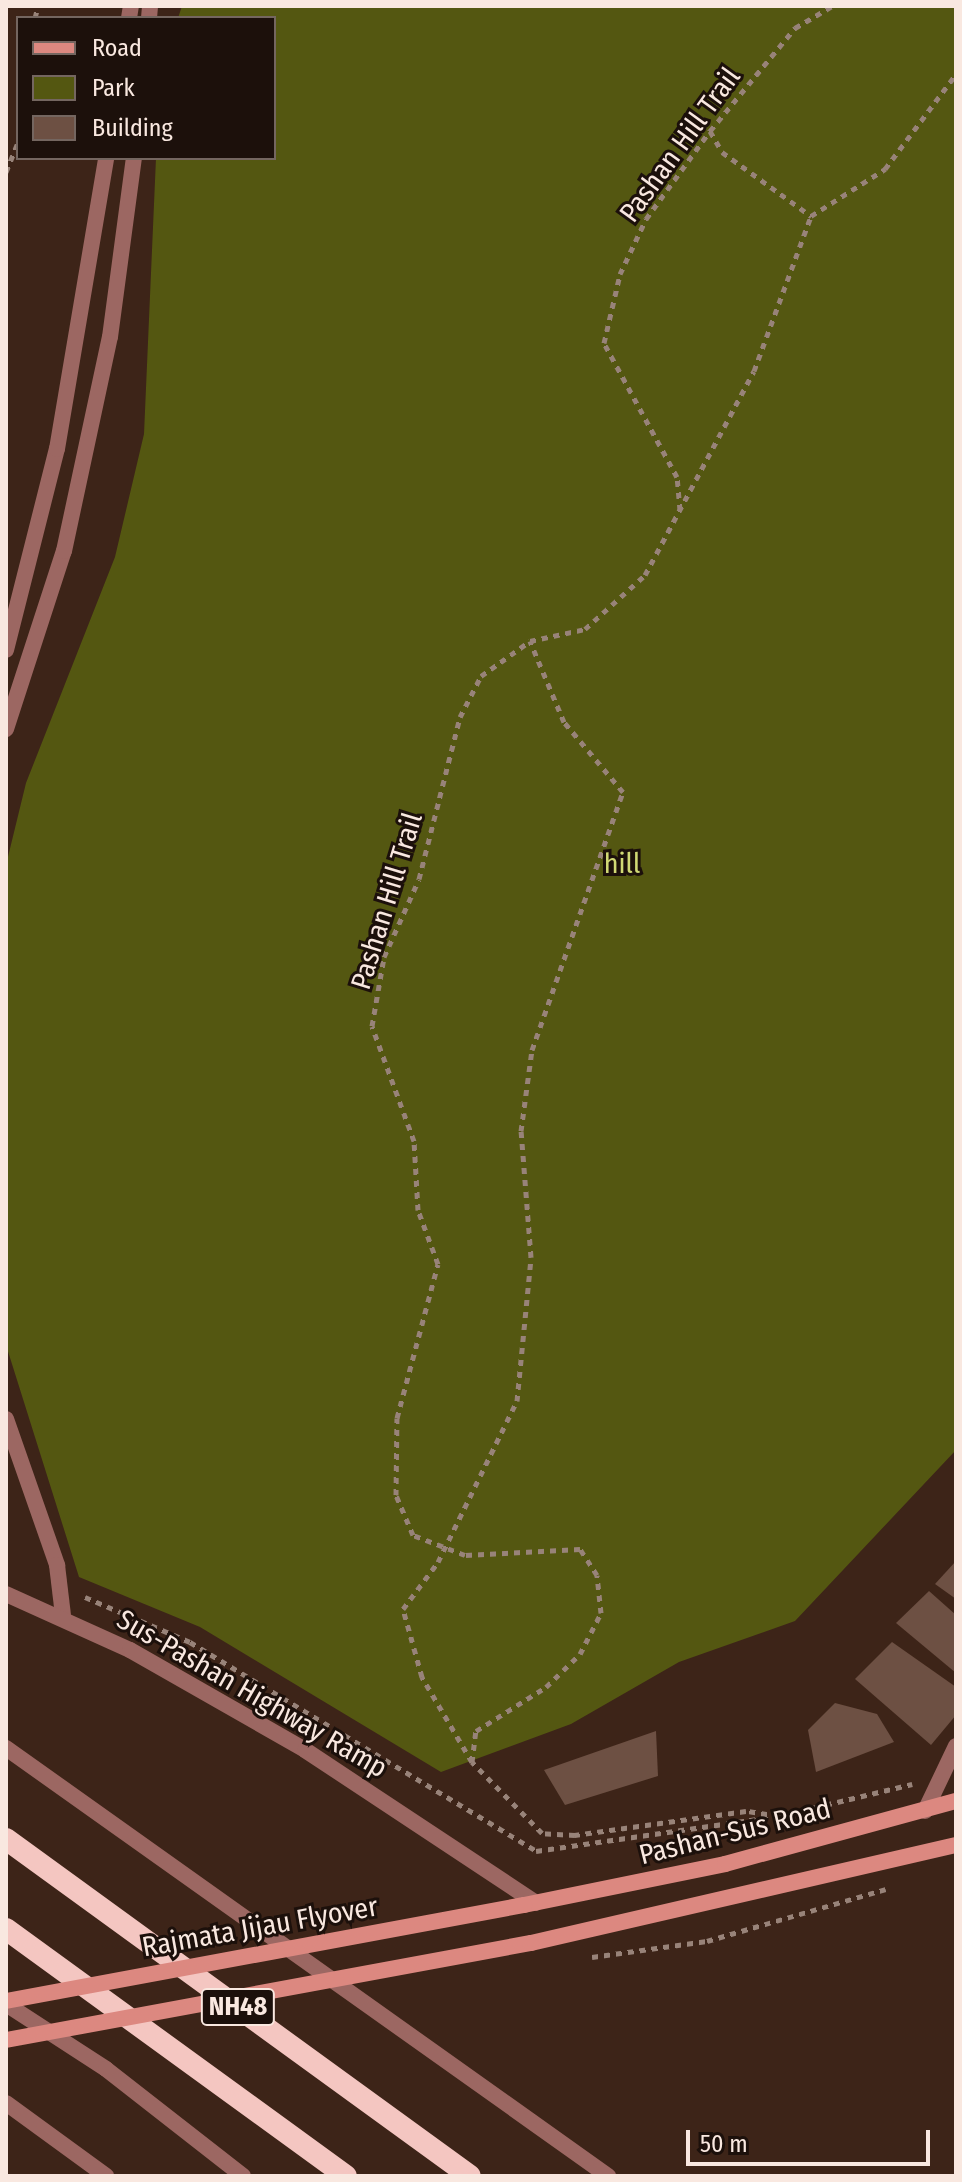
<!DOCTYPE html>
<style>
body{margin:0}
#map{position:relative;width:962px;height:2182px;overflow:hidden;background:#3d2418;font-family:"Fira Sans Condensed",sans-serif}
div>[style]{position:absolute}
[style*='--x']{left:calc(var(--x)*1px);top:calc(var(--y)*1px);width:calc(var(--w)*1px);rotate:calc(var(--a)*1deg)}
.green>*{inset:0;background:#545711}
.building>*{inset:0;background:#6d5043}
.path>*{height:5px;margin-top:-2.5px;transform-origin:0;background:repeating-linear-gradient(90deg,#988379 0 6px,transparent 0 12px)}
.service>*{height:16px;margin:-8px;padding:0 8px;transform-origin:8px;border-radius:8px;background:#9c6762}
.minor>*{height:16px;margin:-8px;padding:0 8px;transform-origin:8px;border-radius:8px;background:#9c6762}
.tertiary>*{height:16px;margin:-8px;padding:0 8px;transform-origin:8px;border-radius:8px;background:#9c6762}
.secondary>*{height:16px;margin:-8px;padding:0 8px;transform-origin:8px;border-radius:8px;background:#dc8880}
.trunk>*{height:22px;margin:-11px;padding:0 11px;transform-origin:11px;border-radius:11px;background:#f4c6c1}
.secondary-bridge>*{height:16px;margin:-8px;padding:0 8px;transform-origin:8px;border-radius:8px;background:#dc8880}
span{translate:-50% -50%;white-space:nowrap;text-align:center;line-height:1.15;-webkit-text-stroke:6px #1c100b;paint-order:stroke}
.shield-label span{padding:2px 6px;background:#1c100b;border:2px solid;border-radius:6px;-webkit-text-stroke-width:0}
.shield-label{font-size:26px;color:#f9e8e0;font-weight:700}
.street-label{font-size:28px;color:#f9e8e0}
.park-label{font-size:28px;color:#d1d975}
.frame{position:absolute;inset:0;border:8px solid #f9e8e0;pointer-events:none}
.legend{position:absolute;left:16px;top:16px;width:260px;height:144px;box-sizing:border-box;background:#1c100b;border:2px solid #746660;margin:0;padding:10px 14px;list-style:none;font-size:24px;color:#f9e8e0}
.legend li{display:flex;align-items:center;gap:16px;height:40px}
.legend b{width:40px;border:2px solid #746660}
.scale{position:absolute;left:686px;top:2130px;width:244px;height:36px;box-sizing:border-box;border:4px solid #f9e8e0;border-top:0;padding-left:10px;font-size:24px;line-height:28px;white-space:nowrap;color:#f9e8e0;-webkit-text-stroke:6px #1c100b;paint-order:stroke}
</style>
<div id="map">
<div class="green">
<div style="clip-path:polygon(182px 6px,956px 6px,956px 1450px,795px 1621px,679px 1662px,571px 1724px,441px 1772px,200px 1627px,79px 1577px,6px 1345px,6px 865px,26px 783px,115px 557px,144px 434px,156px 158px,274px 158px,274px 18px,178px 18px)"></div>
</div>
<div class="building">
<div style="clip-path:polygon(956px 1561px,956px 1599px,935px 1584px)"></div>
<div style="clip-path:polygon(929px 1591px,956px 1615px,956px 1673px,896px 1623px)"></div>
<div style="clip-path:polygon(892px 1642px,956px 1687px,956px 1715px,931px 1745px,855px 1679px)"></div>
<div style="clip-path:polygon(835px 1703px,877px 1714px,894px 1742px,816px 1772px,808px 1730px)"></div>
<div style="clip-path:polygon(656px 1731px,658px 1776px,565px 1805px,544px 1770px)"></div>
</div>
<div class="path">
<div style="--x:35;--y:18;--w:12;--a:-76"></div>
<div style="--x:710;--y:131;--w:24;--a:60"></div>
<div style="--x:722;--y:152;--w:110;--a:35.7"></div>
<div style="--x:6;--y:172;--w:31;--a:-68"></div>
<div style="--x:680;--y:510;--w:33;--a:-95"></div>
<div style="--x:677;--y:477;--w:153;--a:-118.6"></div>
<div style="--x:604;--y:343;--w:71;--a:-76.9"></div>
<div style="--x:620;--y:274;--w:61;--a:-64.7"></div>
<div style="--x:646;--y:219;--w:109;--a:-54"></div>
<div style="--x:710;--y:131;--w:134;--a:-50.5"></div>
<div style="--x:795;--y:28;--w:43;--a:-30.7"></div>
<div style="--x:85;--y:1597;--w:114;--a:23.2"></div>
<div style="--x:190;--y:1642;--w:404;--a:31.1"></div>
<div style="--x:536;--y:1851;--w:246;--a:-8.2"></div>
<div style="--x:779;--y:1816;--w:137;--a:-13.5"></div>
<div style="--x:472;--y:1762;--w:99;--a:-120.5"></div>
<div style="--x:422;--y:1677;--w:71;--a:-105.6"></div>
<div style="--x:403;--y:1609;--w:59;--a:-53.3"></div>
<div style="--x:438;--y:1562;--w:179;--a:-63.9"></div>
<div style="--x:517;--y:1401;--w:145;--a:-84.4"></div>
<div style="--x:531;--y:1257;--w:126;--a:-94.5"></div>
<div style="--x:521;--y:1131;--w:82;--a:-82.3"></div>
<div style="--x:532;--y:1050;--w:274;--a:-70.6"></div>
<div style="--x:623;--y:792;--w:92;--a:-130.1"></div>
<div style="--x:564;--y:722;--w:88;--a:-112.8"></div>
<div style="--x:779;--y:1816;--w:33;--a:-171"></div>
<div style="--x:746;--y:1811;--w:173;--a:172"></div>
<div style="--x:575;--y:1835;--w:33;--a:-177"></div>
<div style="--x:542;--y:1833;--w:100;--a:-134.6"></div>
<div style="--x:472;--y:1762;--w:31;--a:-83"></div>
<div style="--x:476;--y:1731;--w:83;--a:-32.2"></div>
<div style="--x:546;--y:1687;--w:47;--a:-44.1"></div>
<div style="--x:580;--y:1654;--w:46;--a:-62.9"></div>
<div style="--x:601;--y:1613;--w:38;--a:-96"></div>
<div style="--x:597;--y:1575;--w:31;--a:-123"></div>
<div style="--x:580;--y:1549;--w:115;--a:177"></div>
<div style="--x:465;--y:1555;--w:56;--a:-159"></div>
<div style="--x:413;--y:1535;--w:43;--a:-113"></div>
<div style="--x:396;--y:1495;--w:77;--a:-89.3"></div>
<div style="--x:397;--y:1418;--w:159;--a:-75.1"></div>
<div style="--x:438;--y:1264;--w:58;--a:-110.3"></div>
<div style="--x:418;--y:1210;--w:69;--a:-93.3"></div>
<div style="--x:414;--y:1141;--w:122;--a:-110.1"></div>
<div style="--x:372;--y:1026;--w:70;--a:-80.1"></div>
<div style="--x:384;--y:957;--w:85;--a:-65.8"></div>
<div style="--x:419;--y:879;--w:167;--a:-75.8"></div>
<div style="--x:460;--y:717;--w:46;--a:-62.9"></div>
<div style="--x:481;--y:676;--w:60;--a:-35.5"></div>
<div style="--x:530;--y:641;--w:56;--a:-12.3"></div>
<div style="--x:585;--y:629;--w:81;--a:-42"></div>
<div style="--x:645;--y:575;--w:231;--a:-61.9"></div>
<div style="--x:754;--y:371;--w:165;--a:-69.8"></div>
<div style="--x:811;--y:216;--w:88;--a:-32.4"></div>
<div style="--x:885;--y:169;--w:119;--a:-53.2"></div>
<div style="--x:592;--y:1957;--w:116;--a:-7.9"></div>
<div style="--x:707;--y:1941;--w:186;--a:-16.2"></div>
</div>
<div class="service">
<div style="--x:925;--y:1811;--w:72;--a:-64.5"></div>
</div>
<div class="minor">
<div style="--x:129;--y:18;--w:12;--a:-81"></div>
<div style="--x:149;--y:18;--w:12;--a:-85"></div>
<div style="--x:6;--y:650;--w:207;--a:-75.8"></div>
<div style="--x:57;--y:449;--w:295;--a:-80.4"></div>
<div style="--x:6;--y:729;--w:187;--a:-72"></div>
<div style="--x:64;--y:551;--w:219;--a:-77.9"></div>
<div style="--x:110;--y:337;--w:181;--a:-82.4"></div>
<div style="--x:6;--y:1419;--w:155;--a:70.7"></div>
<div style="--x:57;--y:1565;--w:50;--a:83.2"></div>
</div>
<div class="tertiary">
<div style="--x:6;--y:1594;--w:136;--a:24.3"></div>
<div style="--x:130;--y:1650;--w:202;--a:29.7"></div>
<div style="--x:305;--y:1750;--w:277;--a:33.5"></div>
<div style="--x:6;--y:1748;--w:739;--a:35.41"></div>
<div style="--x:6;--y:2004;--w:119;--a:33"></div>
<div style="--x:106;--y:2069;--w:174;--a:38"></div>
<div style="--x:6;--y:2103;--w:124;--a:36.1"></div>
</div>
<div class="secondary">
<div style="--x:524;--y:1905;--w:205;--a:-11.5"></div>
<div style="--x:725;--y:1864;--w:239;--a:-15.3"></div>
<div style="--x:531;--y:1943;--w:436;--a:-13"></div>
</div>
<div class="trunk">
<div style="--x:6;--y:1839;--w:573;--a:35.99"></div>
<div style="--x:6;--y:1929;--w:420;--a:36"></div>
</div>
<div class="secondary-bridge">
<div style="--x:6;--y:2001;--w:527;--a:-10.5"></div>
<div style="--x:6;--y:2040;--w:534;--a:-10.47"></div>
</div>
<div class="shield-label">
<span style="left:238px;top:2007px">NH48</span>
</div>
<div class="street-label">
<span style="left:680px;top:145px;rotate:-54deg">Pashan Hill Trail</span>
<span style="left:387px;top:901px;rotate:-73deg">Pashan Hill Trail</span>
<span style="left:252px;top:1694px;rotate:30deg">Sus-Pashan Highway Ramp</span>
<span style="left:735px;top:1832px;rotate:-14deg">Pashan-Sus Road</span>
<span style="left:260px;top:1927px;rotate:-10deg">Rajmata Jijau Flyover</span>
</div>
<div class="park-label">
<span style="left:622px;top:864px">hill</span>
</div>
<div class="frame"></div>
<ul class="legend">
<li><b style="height:10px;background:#dc8880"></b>Road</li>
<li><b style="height:22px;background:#545711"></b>Park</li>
<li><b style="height:22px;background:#6d5043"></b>Building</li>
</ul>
<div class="scale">50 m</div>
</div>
